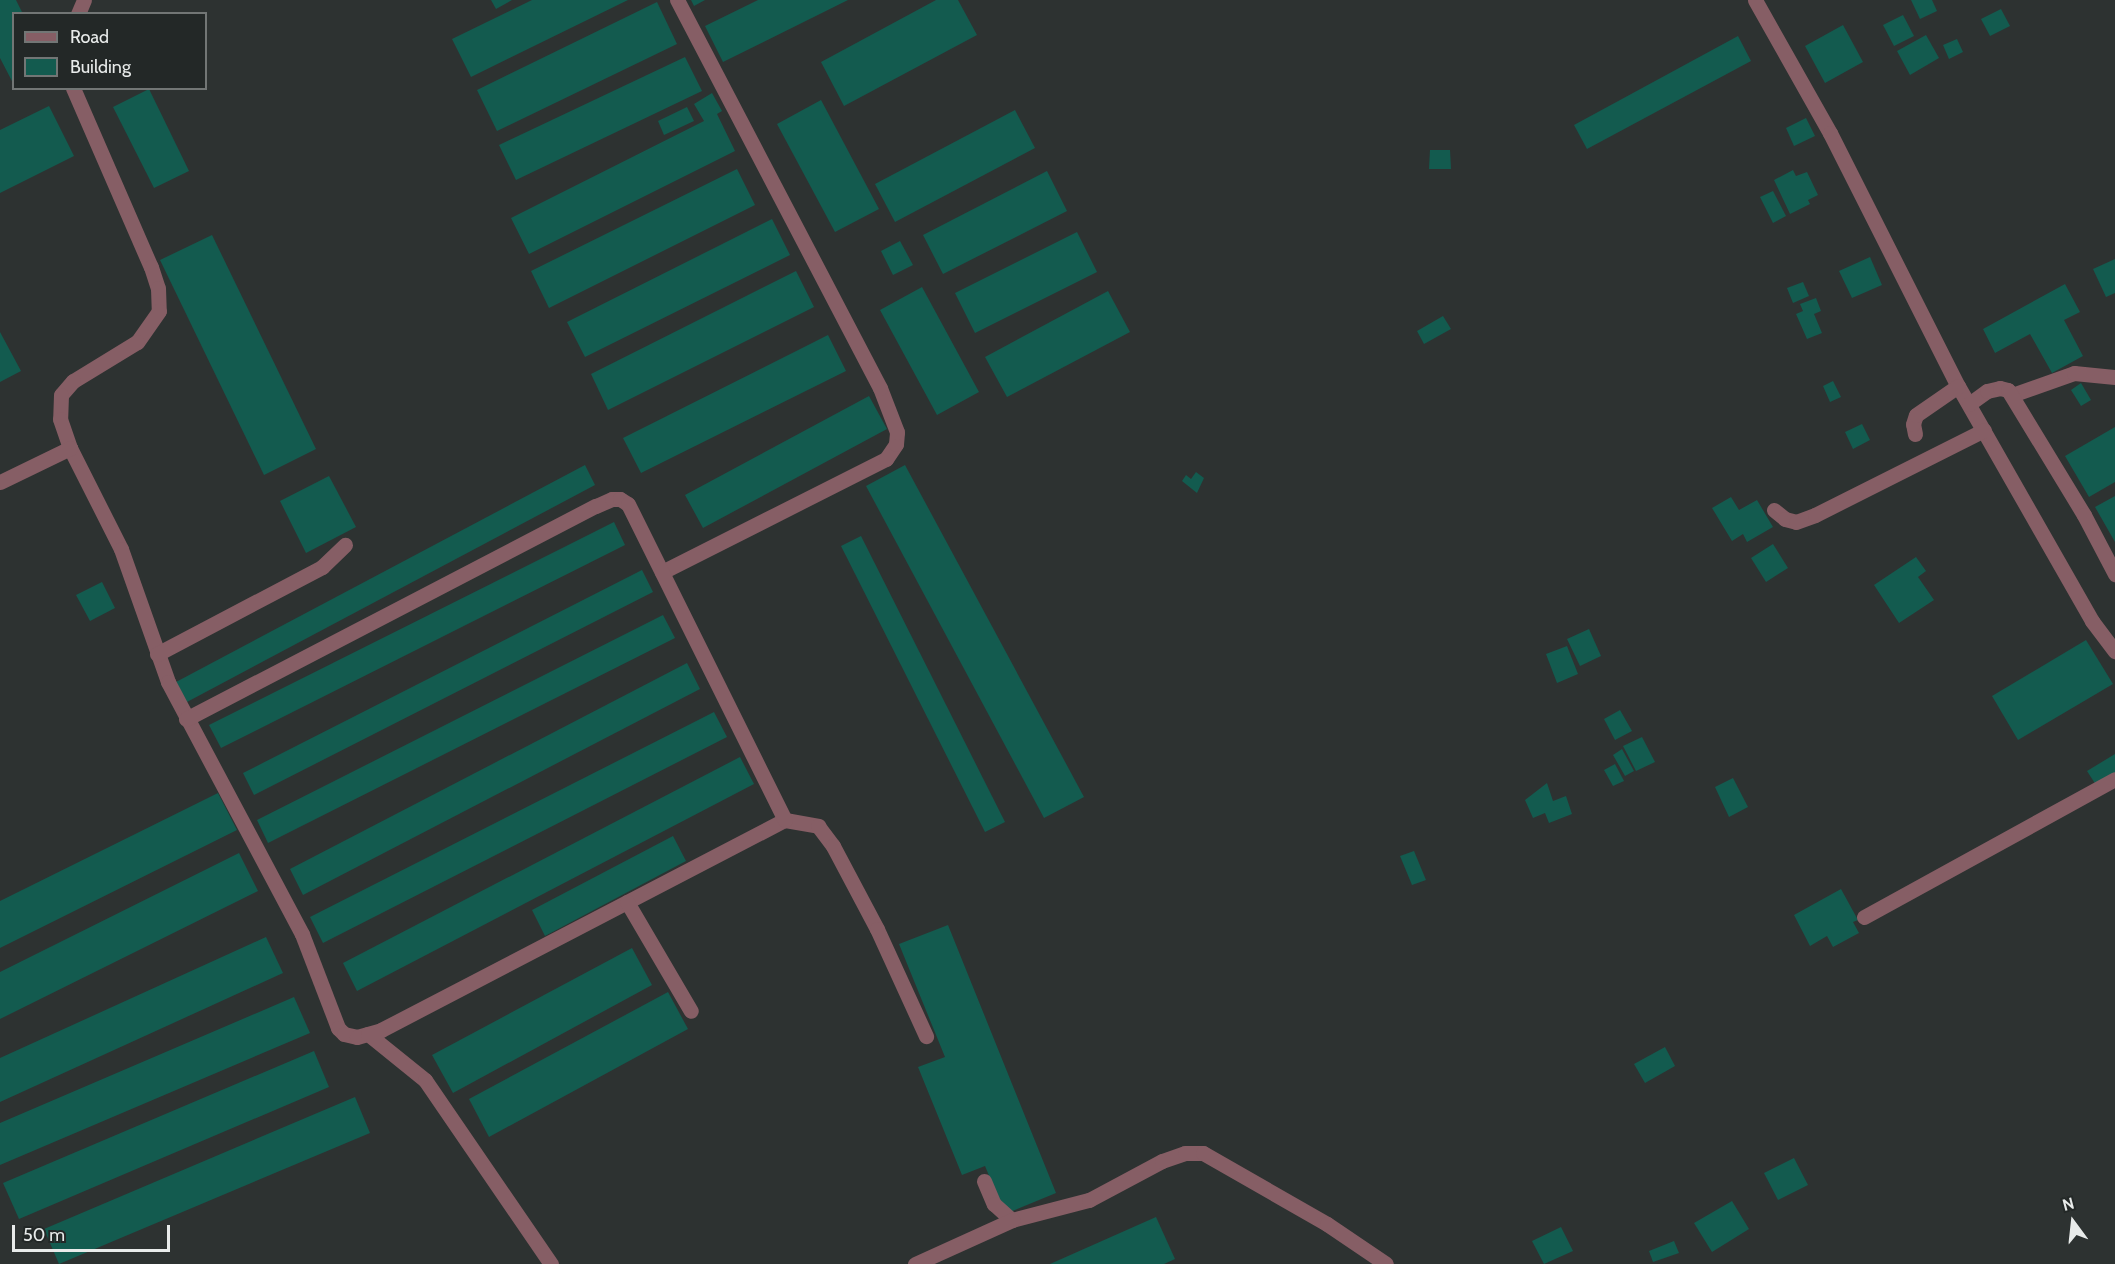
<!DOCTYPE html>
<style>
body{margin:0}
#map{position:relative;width:2115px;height:1264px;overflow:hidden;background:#2d3231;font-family:Cabin,sans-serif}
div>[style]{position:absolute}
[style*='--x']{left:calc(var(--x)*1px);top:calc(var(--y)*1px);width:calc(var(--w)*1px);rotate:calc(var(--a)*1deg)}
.building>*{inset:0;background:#135b4f}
.minor>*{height:15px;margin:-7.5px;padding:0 7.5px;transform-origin:7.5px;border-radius:7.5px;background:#865e65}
span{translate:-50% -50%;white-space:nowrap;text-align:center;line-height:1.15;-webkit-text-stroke:5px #232827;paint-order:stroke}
.legend{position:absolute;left:12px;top:12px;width:195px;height:78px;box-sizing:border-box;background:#232827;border:2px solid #727675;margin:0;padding:8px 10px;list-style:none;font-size:18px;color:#e8ebea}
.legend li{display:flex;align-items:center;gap:12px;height:30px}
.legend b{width:30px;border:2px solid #727675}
.north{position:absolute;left:2043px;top:1192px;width:60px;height:60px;-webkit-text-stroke:4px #232827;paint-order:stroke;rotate:345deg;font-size:16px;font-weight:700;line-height:24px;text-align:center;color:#e8ebea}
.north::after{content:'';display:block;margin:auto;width:21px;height:27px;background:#e8ebea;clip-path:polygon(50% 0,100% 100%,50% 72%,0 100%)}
.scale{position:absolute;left:12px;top:1225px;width:158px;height:27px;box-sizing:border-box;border:3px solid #e8ebea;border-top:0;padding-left:8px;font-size:18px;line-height:21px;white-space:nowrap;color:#e8ebea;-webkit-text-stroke:4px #232827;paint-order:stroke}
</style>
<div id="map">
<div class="building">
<div style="clip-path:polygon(0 0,16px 0,23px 14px,14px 14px,14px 85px,0 58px)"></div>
<div style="clip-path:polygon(491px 0,512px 0,496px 9px)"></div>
<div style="clip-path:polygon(532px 0,628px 0,471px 77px,452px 39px)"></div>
<div style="clip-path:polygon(691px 0,705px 0,694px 6px)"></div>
<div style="clip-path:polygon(758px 0,848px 0,723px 62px,705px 26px)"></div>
<div style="clip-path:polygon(936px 0,958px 0,977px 35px,844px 106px,821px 62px)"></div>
<div style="clip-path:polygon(1911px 0,1932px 0,1937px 11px,1920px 19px)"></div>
<div style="clip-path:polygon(657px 2px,677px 44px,497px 131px,477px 90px)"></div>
<div style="clip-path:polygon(2001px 9px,2010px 26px,1990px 36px,1981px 19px)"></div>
<div style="clip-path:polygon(1903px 15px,1914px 36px,1894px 46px,1883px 25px)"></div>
<div style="clip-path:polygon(1843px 25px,1863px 62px,1825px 83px,1805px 46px)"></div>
<div style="clip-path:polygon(1926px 35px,1939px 58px,1910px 75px,1897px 51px)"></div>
<div style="clip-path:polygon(1738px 36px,1751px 61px,1587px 149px,1574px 125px)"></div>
<div style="clip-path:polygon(1957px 39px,1963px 52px,1949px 59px,1943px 45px)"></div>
<div style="clip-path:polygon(685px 57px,702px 91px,516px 180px,499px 145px)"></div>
<div style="clip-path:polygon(149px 89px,189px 171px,154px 188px,113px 107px)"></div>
<div style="clip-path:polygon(712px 93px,722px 111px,717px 114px,735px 151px,529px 254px,511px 218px,704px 121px,694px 104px)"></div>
<div style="clip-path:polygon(821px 100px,879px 209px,835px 232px,777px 124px)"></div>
<div style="clip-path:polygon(49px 106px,74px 156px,0 193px,0 130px)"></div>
<div style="clip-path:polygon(687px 107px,694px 121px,664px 135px,658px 121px)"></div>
<div style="clip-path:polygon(1015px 110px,1035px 148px,895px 222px,875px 184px)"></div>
<div style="clip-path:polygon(1806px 118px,1815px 136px,1794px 146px,1786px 128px)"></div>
<div style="clip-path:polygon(1430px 150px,1450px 150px,1451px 169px,1429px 169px)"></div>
<div style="clip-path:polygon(737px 169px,755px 205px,549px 308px,531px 271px)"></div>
<div style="clip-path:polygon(1793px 170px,1796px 176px,1807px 172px,1818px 195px,1808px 200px,1810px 204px,1790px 214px,1774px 180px)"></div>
<div style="clip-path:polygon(1047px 171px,1067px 211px,943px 274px,923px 235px)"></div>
<div style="clip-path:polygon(1773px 191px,1786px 216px,1773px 223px,1760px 197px)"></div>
<div style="clip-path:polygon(772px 219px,790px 255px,585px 357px,567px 322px)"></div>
<div style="clip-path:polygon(1077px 232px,1097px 272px,975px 333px,955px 293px)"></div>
<div style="clip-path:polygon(212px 235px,316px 449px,264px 475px,160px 260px)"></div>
<div style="clip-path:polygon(900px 241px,913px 265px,893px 275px,881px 251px)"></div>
<div style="clip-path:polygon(1870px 257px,1882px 285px,1852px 298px,1839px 271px)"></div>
<div style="clip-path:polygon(2115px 259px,2115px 293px,2106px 297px,2093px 269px)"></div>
<div style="clip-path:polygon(796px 271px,814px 307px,608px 410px,591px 374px)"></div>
<div style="clip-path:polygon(1803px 282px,1809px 296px,1793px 303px,1787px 288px)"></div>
<div style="clip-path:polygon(2065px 284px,2080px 312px,2064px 320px,2083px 356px,2052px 373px,2030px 334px,1995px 353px,1983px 329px)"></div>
<div style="clip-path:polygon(922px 287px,979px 392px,937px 415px,880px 310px)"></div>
<div style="clip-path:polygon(1108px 291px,1130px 332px,1007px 397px,985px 357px)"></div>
<div style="clip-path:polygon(1816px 298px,1821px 311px,1814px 314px,1822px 333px,1807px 339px,1796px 314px,1803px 311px,1800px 304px)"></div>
<div style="clip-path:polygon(1443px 316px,1451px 329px,1424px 344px,1417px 331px)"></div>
<div style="clip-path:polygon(0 332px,21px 371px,0 382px)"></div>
<div style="clip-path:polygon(828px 335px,846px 371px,641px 473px,623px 438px)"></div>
<div style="clip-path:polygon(1833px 381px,1841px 397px,1830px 402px,1823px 386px)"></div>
<div style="clip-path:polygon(2081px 383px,2091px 400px,2081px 406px,2071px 390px)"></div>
<div style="clip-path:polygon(869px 396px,887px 429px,703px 528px,685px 495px)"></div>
<div style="clip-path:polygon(1862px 424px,1870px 440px,1853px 449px,1845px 432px)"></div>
<div style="clip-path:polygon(2115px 427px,2115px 482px,2089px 497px,2065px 456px)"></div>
<div style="clip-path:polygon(585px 465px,595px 485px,187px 702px,176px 682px)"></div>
<div style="clip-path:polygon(905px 465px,1084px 797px,1044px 818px,866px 486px)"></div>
<div style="clip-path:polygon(1196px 472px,1204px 478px,1197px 493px,1182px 481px,1186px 475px,1191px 479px)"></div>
<div style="clip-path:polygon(329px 476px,356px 527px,306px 553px,280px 501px)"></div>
<div style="clip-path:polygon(2115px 496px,2115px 542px,2095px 507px)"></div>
<div style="clip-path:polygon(1731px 497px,1739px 510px,1757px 500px,1773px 527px,1747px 542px,1743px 534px,1732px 541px,1712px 508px)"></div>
<div style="clip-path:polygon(614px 522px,625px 545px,221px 748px,209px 725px)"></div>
<div style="clip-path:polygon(861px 536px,1005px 822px,985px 832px,841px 546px)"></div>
<div style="clip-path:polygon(1773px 544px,1788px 568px,1766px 582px,1751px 558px)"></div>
<div style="clip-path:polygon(1916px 557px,1926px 571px,1918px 577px,1934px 600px,1899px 623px,1874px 585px)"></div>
<div style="clip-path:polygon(642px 570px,653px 592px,254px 795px,243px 773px)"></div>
<div style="clip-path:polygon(102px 582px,115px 608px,90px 621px,76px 595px)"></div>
<div style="clip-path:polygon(663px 615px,675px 638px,268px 843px,257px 820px)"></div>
<div style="clip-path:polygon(1589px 629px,1601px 656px,1580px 666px,1567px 639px)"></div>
<div style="clip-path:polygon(2086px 640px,2113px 684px,2018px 740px,1992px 696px)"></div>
<div style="clip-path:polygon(1567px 646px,1578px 674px,1557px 683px,1546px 654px)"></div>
<div style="clip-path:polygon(687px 663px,700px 689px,303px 895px,290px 869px)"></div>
<div style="clip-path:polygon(1620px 710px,1632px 731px,1615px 740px,1604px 719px)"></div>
<div style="clip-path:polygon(714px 712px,727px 737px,323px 943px,310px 917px)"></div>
<div style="clip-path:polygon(1642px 737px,1655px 762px,1636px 771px,1623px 746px)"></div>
<div style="clip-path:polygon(1622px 749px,1634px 771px,1625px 776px,1613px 755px)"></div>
<div style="clip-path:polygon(2115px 754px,2115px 773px,2096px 785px,2087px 771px)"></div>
<div style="clip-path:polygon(740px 757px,754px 784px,357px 991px,343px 963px)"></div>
<div style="clip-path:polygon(1615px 764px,1624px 781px,1613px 786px,1604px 770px)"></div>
<div style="clip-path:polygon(1733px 778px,1748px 807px,1729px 817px,1715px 787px)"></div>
<div style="clip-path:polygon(1547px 783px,1553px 801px,1566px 796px,1572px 814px,1549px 823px,1545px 813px,1533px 818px,1525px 800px)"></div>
<div style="clip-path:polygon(218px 793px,237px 830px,0 948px,0 901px)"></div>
<div style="clip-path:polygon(673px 836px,686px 861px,545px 936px,532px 910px)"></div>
<div style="clip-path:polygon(1414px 851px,1426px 880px,1412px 885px,1400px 856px)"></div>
<div style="clip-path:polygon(239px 853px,258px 891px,0 1019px,0 972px)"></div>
<div style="clip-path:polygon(1841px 889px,1858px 920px,1853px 922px,1859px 933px,1833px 947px,1827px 936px,1810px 946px,1794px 915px)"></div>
<div style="clip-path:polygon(948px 925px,1056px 1193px,1005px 1214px,985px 1166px,962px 1175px,918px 1067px,945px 1057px,899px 944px)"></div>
<div style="clip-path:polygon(266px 937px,283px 973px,0 1102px,0 1058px)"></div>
<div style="clip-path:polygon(632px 948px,652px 985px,453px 1093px,432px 1055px)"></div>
<div style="clip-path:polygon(668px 992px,688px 1029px,489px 1137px,469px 1099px)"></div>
<div style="clip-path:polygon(294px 997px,310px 1033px,0 1165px,0 1123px)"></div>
<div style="clip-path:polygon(1665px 1047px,1675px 1066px,1645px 1083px,1634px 1064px)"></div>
<div style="clip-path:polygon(314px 1051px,329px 1087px,19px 1219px,3px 1183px)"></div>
<div style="clip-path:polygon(355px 1097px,370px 1133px,59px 1264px,44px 1229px)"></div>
<div style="clip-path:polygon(1794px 1158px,1808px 1185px,1778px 1200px,1764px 1173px)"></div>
<div style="clip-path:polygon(1732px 1201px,1749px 1229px,1712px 1252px,1694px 1223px)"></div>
<div style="clip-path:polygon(1156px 1217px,1175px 1259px,1164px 1264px,1050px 1264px)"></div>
<div style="clip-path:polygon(1561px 1227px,1573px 1251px,1544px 1264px,1532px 1241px)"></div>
<div style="clip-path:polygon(1674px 1241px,1679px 1253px,1653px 1262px,1649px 1251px)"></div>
</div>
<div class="minor">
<div style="--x:1755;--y:0;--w:153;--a:60.6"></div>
<div style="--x:1830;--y:133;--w:284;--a:63.2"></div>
<div style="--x:1958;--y:386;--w:271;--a:60.3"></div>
<div style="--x:2092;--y:621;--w:38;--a:53"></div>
<div style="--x:78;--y:14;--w:15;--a:-67"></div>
<div style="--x:73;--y:88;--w:195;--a:66.5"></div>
<div style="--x:151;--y:267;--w:22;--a:72"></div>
<div style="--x:158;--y:288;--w:23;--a:88"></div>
<div style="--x:159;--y:311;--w:38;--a:125"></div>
<div style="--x:137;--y:342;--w:75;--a:148.6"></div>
<div style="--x:73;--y:381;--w:18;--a:131"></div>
<div style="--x:61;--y:395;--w:24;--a:92"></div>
<div style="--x:60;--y:419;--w:31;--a:71"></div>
<div style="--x:70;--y:448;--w:113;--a:63.2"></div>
<div style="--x:121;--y:549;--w:141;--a:70.5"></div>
<div style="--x:168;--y:682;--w:285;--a:62"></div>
<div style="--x:302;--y:934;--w:101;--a:69"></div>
<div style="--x:338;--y:1028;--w:8;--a:45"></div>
<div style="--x:344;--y:1034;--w:13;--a:13"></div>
<div style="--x:357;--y:1037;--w:25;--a:-16"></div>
<div style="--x:381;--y:1030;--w:455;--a:-27.5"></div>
<div style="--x:785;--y:820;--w:34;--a:10"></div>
<div style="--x:818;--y:826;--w:25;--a:53"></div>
<div style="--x:833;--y:846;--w:94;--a:62.1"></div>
<div style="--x:877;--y:929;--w:118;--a:65.4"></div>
<div style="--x:2012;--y:395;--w:66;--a:-19.5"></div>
<div style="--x:2074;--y:373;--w:41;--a:5.6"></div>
<div style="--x:1969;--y:404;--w:22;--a:-36"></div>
<div style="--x:1987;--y:391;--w:13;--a:-13"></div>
<div style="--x:2000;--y:388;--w:8;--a:14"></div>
<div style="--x:2008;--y:390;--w:146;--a:58.7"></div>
<div style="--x:2084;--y:515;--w:67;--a:62.3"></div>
<div style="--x:1915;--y:434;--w:10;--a:-101"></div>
<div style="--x:1913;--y:424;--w:9;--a:-72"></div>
<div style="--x:1916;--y:415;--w:51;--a:-34.6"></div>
<div style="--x:0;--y:482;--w:78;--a:-25.9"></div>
<div style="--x:1774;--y:510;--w:14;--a:39"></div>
<div style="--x:1785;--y:519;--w:11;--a:15"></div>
<div style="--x:1796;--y:522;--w:20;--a:-20"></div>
<div style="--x:1815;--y:515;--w:189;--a:-26.7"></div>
<div style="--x:662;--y:572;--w:251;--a:-26.8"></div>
<div style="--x:886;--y:459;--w:18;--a:-56"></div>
<div style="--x:896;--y:444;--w:12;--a:-85"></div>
<div style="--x:897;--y:432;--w:47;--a:-111.1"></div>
<div style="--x:880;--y:388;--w:438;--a:-117.6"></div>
<div style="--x:157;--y:654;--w:187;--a:-27.8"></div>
<div style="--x:322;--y:567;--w:32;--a:-44"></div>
<div style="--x:186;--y:719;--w:462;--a:-27.5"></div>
<div style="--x:596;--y:506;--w:17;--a:-24"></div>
<div style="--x:612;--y:499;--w:8;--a:0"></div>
<div style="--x:620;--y:499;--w:9;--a:32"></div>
<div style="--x:628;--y:504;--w:353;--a:63.6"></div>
<div style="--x:627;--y:902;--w:126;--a:59.6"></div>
<div style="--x:1864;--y:917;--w:286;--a:-28.8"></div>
<div style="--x:368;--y:1034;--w:73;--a:38.9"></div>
<div style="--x:425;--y:1080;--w:223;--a:55.6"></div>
<div style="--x:984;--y:1181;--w:25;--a:67"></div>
<div style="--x:994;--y:1204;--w:24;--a:42"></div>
<div style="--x:1012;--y:1220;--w:80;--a:-14.6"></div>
<div style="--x:1089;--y:1200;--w:83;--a:-28.1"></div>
<div style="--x:1162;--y:1161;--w:24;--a:-19"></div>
<div style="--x:1185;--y:1153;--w:18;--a:0"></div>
<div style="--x:1203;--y:1153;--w:143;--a:29.8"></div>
<div style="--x:1327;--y:1224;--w:71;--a:34.1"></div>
<div style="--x:915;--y:1264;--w:107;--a:-24.4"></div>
</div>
<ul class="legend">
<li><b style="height:8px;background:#865e65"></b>Road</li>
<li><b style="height:16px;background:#135b4f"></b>Building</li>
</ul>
<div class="north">N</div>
<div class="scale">50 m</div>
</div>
